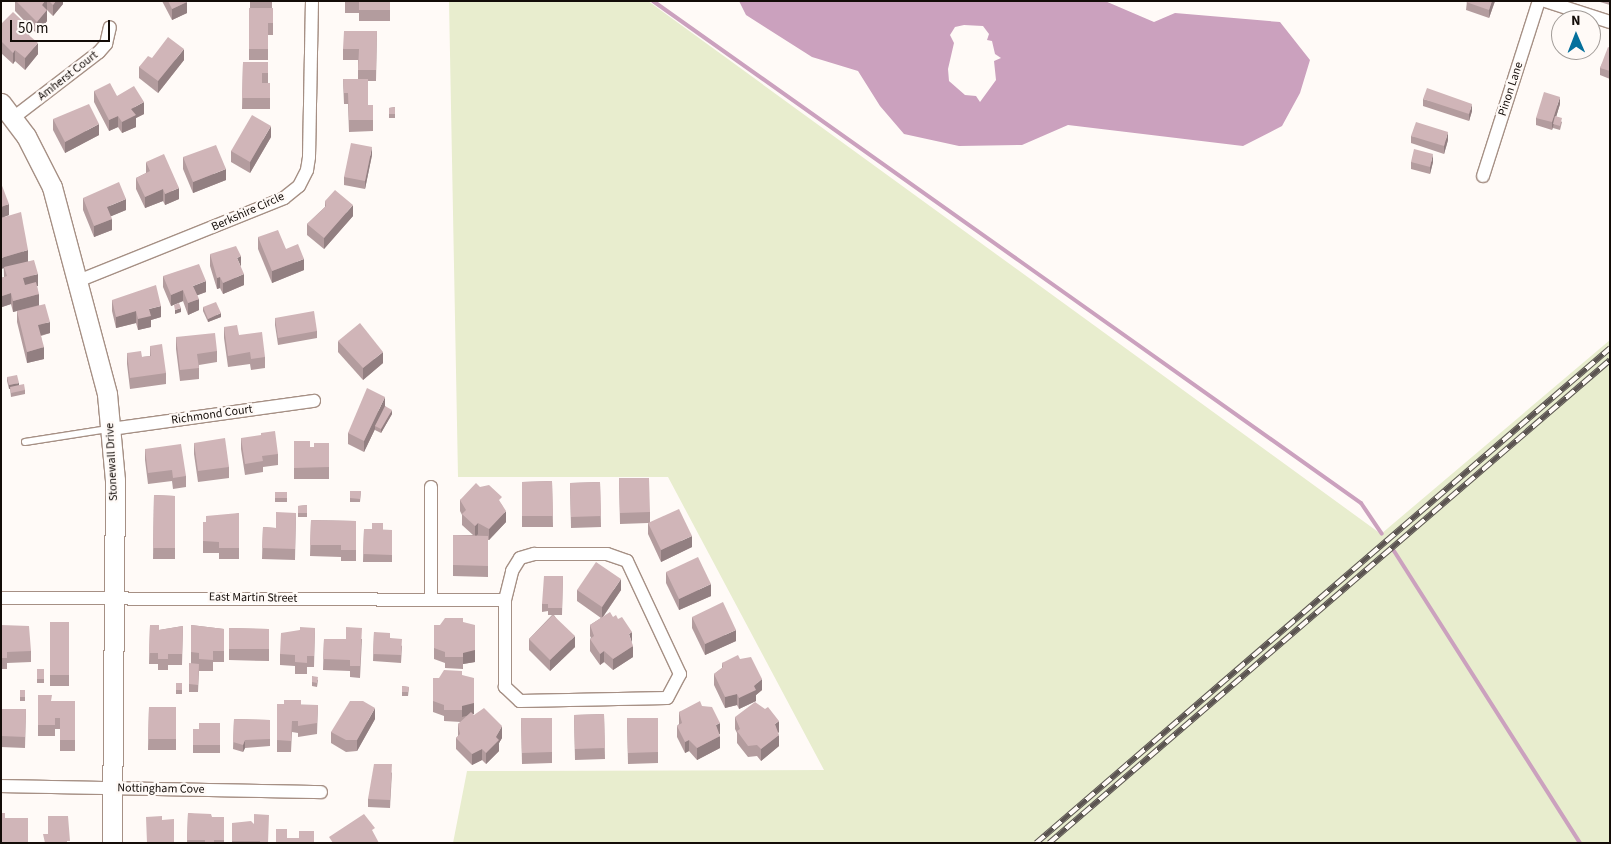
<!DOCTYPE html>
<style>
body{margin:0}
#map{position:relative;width:1611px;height:844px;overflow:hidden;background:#fffaf7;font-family:"Source Sans 3",sans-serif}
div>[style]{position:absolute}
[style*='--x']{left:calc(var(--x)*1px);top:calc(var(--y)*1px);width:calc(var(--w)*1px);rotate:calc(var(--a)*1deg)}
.green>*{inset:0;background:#e8edce}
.water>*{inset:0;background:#cba1be}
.stream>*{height:4px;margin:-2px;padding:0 2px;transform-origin:2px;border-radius:2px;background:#cba1be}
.roads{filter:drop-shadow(1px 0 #a69085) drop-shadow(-1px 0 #a69085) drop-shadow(0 1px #a69085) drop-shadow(0 -1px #a69085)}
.lane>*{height:6px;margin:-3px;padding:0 3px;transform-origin:3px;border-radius:3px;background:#fff}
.street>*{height:12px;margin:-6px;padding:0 6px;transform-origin:6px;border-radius:6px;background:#fff}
.secondary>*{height:19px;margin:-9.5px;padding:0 9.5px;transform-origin:9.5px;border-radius:9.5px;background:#fff}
.rail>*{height:5.5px;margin-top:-2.75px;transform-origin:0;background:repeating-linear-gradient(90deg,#fffaf7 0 11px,#5b5451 0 22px);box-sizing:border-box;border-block:1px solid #5b5451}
.wall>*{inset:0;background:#b39c9e}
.shaded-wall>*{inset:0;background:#927f81}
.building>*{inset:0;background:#d0b5b8}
span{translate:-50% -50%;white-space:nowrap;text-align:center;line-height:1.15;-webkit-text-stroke:4.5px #fffaf7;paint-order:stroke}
.street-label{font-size:12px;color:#130c08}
.frame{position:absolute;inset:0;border:2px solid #130c08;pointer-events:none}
.north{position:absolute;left:1551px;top:10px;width:50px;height:50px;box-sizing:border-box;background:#fffaf7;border:1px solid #a19b97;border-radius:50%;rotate:359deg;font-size:14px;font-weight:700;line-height:20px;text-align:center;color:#130c08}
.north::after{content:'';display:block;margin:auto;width:18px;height:22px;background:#05709c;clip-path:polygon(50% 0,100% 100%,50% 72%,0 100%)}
.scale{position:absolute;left:10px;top:20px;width:100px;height:22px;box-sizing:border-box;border:2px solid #130c08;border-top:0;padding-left:6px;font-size:15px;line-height:18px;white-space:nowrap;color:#130c08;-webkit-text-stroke:4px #fffaf7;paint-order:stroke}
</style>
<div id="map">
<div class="green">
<div style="clip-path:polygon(449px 1px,648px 1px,1381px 534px,1610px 340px,1610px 843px,453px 843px,467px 771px,824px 770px,668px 477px,458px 477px)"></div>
</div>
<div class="water">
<div style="clip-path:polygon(evenodd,739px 1px,1105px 1px,1154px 22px,1175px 13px,1280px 22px,1310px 60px,1300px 93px,1282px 126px,1243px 146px,1068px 125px,1022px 145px,959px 146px,904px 134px,880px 106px,858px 71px,812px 57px,746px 15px,739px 1px,964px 25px,983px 26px,989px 34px,987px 40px,992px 41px,995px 54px,1001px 58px,994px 61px,996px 80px,980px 102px,976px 96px,965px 95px,949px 81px,948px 69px,954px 43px,950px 35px,955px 27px,964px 25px)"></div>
</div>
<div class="stream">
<div style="--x:653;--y:1;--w:868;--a:35.34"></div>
<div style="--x:1361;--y:503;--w:37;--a:56"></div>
<div style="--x:1394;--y:551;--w:346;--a:57.5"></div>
</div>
<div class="roads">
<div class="lane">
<div style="--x:25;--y:442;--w:84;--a:-8.9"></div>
</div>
<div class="street">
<div style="--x:1545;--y:1;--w:68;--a:17.9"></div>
<div style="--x:13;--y:118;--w:108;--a:-37.5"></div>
<div style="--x:99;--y:52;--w:11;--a:-49"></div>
<div style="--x:106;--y:44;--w:17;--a:-77"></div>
<div style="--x:1483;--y:176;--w:184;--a:-72.3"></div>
<div style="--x:78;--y:281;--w:222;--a:-21.9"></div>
<div style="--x:284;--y:198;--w:19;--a:-39"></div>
<div style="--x:299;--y:186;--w:18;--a:-63"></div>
<div style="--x:307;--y:170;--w:13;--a:-81"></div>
<div style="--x:309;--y:157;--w:156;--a:-88.9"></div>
<div style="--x:111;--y:429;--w:205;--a:-7.9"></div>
<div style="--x:534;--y:554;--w:73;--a:0"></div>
<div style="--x:607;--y:554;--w:21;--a:19"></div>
<div style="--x:627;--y:561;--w:125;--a:64.9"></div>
<div style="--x:680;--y:674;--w:27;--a:118"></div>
<div style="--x:667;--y:698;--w:147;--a:178.8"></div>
<div style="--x:520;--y:701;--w:21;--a:-137"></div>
<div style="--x:505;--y:687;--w:87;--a:-90"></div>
<div style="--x:505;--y:600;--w:30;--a:-76"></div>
<div style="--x:512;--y:571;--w:15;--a:-58"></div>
<div style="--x:520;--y:558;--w:15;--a:-16"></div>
<div style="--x:1;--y:598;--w:504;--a:0.23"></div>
<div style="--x:431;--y:599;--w:112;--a:-90"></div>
<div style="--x:1;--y:786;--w:320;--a:1.1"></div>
</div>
<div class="secondary">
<div style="--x:1;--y:103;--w:41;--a:52.9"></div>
<div style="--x:26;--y:136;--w:57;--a:63"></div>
<div style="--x:52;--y:187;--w:214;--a:75.1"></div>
<div style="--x:107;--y:394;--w:86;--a:84.7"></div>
<div style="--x:115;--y:480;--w:363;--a:90.5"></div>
</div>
</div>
<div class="rail">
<div style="--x:1036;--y:843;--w:758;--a:-40.77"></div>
<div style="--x:1049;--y:843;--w:740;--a:-40.73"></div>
</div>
<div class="wall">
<div style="clip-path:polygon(15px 1px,63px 1px,63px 4px,53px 16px,47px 10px,47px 21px,37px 34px,15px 11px)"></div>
<div style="clip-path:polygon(162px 1px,186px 1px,187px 13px,172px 20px)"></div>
<div style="clip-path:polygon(250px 1px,272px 1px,272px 8px,273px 8px,273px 35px,268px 35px,268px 60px,249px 60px,249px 8px,250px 8px)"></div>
<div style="clip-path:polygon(345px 1px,390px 1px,390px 21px,359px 21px,359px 13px,345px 13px)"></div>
<div style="clip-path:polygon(1467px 1px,1495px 1px,1489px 18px,1466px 10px)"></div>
<div style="clip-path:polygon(1600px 1px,1610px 1px,1610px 5px,1600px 2px)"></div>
<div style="clip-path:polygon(1px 24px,29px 35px,38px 54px,25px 70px,15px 61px,13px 64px,1px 53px)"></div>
<div style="clip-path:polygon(377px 31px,376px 81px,368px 81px,368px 105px,373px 105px,373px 131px,349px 132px,348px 104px,344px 104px,343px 79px,358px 79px,358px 60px,343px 60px,343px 49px)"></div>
<div style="clip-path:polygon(1610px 48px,1610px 79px,1600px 75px,1600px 68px)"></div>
<div style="clip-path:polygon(152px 58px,184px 60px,158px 93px,139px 78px,139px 67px)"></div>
<div style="clip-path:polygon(243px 62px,268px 62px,268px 83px,270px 83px,270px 109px,242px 109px)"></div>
<div style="clip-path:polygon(94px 91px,117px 96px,144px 114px,136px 118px,136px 127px,122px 133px,118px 127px,109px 131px,94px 102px)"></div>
<div style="clip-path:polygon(1423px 99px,1472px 111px,1469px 121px,1423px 106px)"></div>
<div style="clip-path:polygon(1560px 104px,1556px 117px,1562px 122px,1560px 130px,1553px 128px,1553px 126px,1552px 130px,1536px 125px,1536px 118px)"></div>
<div style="clip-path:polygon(395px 107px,395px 118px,389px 118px,389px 108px)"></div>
<div style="clip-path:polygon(53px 119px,99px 135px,65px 153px,53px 130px)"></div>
<div style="clip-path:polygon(1411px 136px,1448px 140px,1444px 154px,1411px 143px)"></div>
<div style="clip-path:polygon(271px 137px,250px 173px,231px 162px,231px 151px)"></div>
<div style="clip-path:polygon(372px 155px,365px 189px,344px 185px,344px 177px)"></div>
<div style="clip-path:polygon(183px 157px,226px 180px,193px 193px,183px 169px)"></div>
<div style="clip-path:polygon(146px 162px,179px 199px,165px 205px,163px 201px,145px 208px,136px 189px,136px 178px,146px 173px)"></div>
<div style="clip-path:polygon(1411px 162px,1433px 162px,1430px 174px,1411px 169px)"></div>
<div style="clip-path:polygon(1px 183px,9px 215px,4px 217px,28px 261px,38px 286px,37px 286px,39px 305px,50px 333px,41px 336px,44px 359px,27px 363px,17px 322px,17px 311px,13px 312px,11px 304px,2px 307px,1px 304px,1px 278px,4px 277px)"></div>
<div style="clip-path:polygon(83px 198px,126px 210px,111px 216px,112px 230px,94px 237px,83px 210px)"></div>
<div style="clip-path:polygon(325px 201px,353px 216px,324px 249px,307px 235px,307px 224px,325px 207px)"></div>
<div style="clip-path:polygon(258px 237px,286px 249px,304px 270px,272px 283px,258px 249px)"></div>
<div style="clip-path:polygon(210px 254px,244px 285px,223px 294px,220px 288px,217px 289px,210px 266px)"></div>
<div style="clip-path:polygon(163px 276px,206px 292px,197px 295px,199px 310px,188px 315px,183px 301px,171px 306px,163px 287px)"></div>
<div style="clip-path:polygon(112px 300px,161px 317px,151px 320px,151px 327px,138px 330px,136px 323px,116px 328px,112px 311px)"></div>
<div style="clip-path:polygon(203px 307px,221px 317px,208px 322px,203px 311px)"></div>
<div style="clip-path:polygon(275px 318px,317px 331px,317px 338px,278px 345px,275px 325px)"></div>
<div style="clip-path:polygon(224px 327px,239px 335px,265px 357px,265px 368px,251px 370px,250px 364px,228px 367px,224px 338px)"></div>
<div style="clip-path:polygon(176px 337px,217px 351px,217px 362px,199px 365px,199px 379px,180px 381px,176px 349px)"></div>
<div style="clip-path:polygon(338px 341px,383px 363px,363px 380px,338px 352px)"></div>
<div style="clip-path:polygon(150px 346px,166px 373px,166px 384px,130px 389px,127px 364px,127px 353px,142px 357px,150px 356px)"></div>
<div style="clip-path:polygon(7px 377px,19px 385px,25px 390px,25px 394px,11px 397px,10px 388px,9px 389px,7px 381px)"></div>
<div style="clip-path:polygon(385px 406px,392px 414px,381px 433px,375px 430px,375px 429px,364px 452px,348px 444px,348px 433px)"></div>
<div style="clip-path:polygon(241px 438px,278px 454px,278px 465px,263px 467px,263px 472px,245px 475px,241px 449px)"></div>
<div style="clip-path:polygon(294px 441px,310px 447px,314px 447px,329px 443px,329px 479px,294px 479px)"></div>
<div style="clip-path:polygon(194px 443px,229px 467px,229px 478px,198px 482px,194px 454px)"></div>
<div style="clip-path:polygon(145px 449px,186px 476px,186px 487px,173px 489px,172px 481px,148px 484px,145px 460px)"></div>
<div style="clip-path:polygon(619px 478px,650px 512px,650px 522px,692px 547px,661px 562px,648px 534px,648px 523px,620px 524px)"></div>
<div style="clip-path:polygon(552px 481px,553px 527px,522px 527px,522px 482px)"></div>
<div style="clip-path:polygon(600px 482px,601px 527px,571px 528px,570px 483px)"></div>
<div style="clip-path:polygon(480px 487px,502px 505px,506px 522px,489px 540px,488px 540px,488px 577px,453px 576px,453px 535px,473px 535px,462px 525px,462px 515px,460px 511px,460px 500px)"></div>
<div style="clip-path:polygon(350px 491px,361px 491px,360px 502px,350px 502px)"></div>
<div style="clip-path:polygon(275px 492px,287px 492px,287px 502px,275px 502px)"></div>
<div style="clip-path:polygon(154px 495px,175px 496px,175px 559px,153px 559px)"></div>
<div style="clip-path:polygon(307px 505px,307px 517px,298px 517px,298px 506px)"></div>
<div style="clip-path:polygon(239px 513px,239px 559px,219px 559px,219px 553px,203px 553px,203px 522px,206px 522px)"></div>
<div style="clip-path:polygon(296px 513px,295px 560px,262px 559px,263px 527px,276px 528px)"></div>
<div style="clip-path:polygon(311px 520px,356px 521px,356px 561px,341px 561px,341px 557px,310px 556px)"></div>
<div style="clip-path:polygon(364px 529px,392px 530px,392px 562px,363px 562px)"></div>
<div style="clip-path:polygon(666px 572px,711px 596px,679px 610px,666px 583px)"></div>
<div style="clip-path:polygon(563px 576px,562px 615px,554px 615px,575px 647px,550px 671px,529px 650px,529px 639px,552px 615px,548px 615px,548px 611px,542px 612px,542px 604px)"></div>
<div style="clip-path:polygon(577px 590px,621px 590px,603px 617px,632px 643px,633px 657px,613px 670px,604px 662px,600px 665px,590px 651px,590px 639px,591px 638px,590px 636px,590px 625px,601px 618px,577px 601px)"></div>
<div style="clip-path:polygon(692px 617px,736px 641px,705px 655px,692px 628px)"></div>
<div style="clip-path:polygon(50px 622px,69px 622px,69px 686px,50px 686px)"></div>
<div style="clip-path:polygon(463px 622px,475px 662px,463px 664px,463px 669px,445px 668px,445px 663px,434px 659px,434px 625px,440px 625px)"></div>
<div style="clip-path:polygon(1px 625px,31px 651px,31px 662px,7px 663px,7px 669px,1px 669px)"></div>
<div style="clip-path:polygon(150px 625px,159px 630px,183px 626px,182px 665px,168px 665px,168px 670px,158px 670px,158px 664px,149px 664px)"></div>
<div style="clip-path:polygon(191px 625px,224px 629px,224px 662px,213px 662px,213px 671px,199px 671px,198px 692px,189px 692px,189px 663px,191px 664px)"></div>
<div style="clip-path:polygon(229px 628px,269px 629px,269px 661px,229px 660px)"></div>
<div style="clip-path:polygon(315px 628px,314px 667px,307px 667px,307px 674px,295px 674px,295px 666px,280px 665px,280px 654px,300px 630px)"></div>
<div style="clip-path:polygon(374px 632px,390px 638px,402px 646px,401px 663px,373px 661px)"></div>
<div style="clip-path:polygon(324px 639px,362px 639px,360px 678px,350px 677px,350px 671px,323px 670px)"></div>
<div style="clip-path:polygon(740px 659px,762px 690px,756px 695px,756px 701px,739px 709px,737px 705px,725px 708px,714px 685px,714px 674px,722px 668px,722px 663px)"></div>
<div style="clip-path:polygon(37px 669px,44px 669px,44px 683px,37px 683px)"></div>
<div style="clip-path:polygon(462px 675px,473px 715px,502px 738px,499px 743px,499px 751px,486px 764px,482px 760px,472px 765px,456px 749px,456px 738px,458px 736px,458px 724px,461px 722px,444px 721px,444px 716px,433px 712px,433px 678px,439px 678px)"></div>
<div style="clip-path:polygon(312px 676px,318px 680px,317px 687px,312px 686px)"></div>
<div style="clip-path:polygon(176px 683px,182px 683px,182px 694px,176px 694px)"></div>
<div style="clip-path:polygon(402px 686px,409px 687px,408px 696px,402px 696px)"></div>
<div style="clip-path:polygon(20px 690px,25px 690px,25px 701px,20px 701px)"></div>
<div style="clip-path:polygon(38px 695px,51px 701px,75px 701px,75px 751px,60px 751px,60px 729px,55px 729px,55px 736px,38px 736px)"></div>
<div style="clip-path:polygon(277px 704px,318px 705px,317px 734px,298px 737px,298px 733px,292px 732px,291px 752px,277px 752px)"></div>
<div style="clip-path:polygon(702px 706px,720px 734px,719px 734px,720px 748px,697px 760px,689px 751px,685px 753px,677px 737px,677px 726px,679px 724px,679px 712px)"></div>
<div style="clip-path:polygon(149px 707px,176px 707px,176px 750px,148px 750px)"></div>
<div style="clip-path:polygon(1px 709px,26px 709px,25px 748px,1px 747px)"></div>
<div style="clip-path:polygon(604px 714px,605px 759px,575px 760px,574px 715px)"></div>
<div style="clip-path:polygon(735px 717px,779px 732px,778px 733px,779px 746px,761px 761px,757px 756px,748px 757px,737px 743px,737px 733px,735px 729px)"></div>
<div style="clip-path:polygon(521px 718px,552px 718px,552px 763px,522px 764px)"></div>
<div style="clip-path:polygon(627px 718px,658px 718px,658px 763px,628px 764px)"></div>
<div style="clip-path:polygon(234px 719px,270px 720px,270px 746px,245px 748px,243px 752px,233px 749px)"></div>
<div style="clip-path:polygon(375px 719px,357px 751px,346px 752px,331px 743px,331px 732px)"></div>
<div style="clip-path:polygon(220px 723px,220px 753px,193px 753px,193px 729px,199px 729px)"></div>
<div style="clip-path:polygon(392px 772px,390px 808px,368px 807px,368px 799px)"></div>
<div style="clip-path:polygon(188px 813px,212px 817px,224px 817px,224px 843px,187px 843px)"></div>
<div style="clip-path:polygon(5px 818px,28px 818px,28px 843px,1px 843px)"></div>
<div style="clip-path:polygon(232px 823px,269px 843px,232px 843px)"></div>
</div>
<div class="shaded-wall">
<div style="clip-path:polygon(45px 1px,47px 1px,47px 21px,37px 34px,37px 22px,42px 5px)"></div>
<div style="clip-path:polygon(56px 1px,63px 1px,63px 4px,53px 16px,53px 5px)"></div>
<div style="clip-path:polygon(1492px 1px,1495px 1px,1489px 18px,1489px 10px)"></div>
<div style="clip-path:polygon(187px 2px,187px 13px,172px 20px,172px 9px)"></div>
<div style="clip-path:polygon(29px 27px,29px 38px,24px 31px)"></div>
<div style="clip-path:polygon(38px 43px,38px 54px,25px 70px,25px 58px)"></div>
<div style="clip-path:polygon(184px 49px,184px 60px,158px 93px,158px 81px)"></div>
<div style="clip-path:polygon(15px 50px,15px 61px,13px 64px,13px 53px)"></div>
<div style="clip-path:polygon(1560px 97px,1560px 104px,1552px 130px,1552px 122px)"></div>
<div style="clip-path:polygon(144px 102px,144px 114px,136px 118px,136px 127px,122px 133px,122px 122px,131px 109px)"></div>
<div style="clip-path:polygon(1472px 104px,1472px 111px,1469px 121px,1469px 114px)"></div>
<div style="clip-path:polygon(118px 116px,118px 127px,109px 131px,109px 120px)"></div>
<div style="clip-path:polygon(99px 124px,99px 135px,65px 153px,65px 142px)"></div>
<div style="clip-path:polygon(271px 126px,271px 137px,250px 173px,250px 162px)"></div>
<div style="clip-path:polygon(1448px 132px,1448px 140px,1444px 154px,1444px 146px)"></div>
<div style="clip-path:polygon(372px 147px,372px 155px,365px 189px,365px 181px)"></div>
<div style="clip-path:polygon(1433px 154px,1433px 162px,1430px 174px,1430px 167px)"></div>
<div style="clip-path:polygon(226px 169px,226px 180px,193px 193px,193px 182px)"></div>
<div style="clip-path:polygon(179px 188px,179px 199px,165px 205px,165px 194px)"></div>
<div style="clip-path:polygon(163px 189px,163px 201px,145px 208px,145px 197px)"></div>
<div style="clip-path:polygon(126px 199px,126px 210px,107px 218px,107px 207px)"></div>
<div style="clip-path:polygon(9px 204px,9px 215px,1px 218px,1px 207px)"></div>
<div style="clip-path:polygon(353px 205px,353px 216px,324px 249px,324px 238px)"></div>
<div style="clip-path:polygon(112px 219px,112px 230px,94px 237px,94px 226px)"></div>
<div style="clip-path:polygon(28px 250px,28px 262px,1px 269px,1px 258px)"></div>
<div style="clip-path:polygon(241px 256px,241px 267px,237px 258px)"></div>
<div style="clip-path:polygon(304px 259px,304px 270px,272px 283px,272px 271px)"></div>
<div style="clip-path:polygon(38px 274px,38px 286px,23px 289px,23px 278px)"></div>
<div style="clip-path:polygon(244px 274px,244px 285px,223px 294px,223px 283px)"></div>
<div style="clip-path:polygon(220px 277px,220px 288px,217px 289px,217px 278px)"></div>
<div style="clip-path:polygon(206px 281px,206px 292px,193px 297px,193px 286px)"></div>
<div style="clip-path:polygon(183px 290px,183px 301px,171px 306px,171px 295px)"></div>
<div style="clip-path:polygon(11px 293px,11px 304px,2px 307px,2px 296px)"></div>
<div style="clip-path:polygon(39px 294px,39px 305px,13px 312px,13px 301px)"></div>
<div style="clip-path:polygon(199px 299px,199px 310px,188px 315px,188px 303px)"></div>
<div style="clip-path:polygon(161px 306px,161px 317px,151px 320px,151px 327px,138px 330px,138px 319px,149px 309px)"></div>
<div style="clip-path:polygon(181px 308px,181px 312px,175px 314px,175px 310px)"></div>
<div style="clip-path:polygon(136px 311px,136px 323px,116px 328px,116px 317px)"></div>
<div style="clip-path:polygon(221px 313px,221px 317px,208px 322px,208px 319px)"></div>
<div style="clip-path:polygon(50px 322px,50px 333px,38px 336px,38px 325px)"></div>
<div style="clip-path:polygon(44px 347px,44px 359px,27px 363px,27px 352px)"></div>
<div style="clip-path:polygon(383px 352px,383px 363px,363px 380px,363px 368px)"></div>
<div style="clip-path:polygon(19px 383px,19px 386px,9px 389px,9px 385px)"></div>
<div style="clip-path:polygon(385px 397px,385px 409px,375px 426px,375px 429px,364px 452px,364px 441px)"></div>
<div style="clip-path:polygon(392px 410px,392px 414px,381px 433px,381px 429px)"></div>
<div style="clip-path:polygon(506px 511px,506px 522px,489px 540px,489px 529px)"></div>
<div style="clip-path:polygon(478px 523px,478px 534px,475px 538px,475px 526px)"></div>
<div style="clip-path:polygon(692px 536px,692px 547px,661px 562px,661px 550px)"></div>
<div style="clip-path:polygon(621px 579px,621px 590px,602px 618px,602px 607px)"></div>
<div style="clip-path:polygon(711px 584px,711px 596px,679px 610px,679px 599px)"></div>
<div style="clip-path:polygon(475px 625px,475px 662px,463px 664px,463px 653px)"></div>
<div style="clip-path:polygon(736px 630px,736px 641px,705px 655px,705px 644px)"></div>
<div style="clip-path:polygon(632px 632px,632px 643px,629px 634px)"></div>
<div style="clip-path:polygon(575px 636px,575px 647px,550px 671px,550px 660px)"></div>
<div style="clip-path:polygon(633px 646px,633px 657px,613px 670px,613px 659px)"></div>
<div style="clip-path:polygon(604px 651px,604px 662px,600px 665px,600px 654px)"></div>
<div style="clip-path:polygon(474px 678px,474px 714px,462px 717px,462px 706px)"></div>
<div style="clip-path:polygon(762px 679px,762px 690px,756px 695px,756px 701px,739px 709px,739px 698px)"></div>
<div style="clip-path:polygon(737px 694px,737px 705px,725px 708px,725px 697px)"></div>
<div style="clip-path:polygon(375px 708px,375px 719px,357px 751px,357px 740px)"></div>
<div style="clip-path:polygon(779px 721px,779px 732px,775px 735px,775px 724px)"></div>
<div style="clip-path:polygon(720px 723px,720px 734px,716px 736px,716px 725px)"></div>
<div style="clip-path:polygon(502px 726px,502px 738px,499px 743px,499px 751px,486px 764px,486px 753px)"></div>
<div style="clip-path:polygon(779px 735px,779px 746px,761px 761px,761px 749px)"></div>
<div style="clip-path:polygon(720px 736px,720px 748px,697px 760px,697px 748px)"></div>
<div style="clip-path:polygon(245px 740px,245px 748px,243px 752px,243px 745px)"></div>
<div style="clip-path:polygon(689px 740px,689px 751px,685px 753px,685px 742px)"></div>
<div style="clip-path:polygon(482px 749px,482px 760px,472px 765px,472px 754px)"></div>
</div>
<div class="building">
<div style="clip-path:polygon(16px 1px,45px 1px,42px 5px,47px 10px,37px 22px)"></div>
<div style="clip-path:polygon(49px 1px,56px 1px,53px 5px)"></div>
<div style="clip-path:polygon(168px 1px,186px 1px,187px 2px,172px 9px)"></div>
<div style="clip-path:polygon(345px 1px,390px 1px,390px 10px,359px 10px,359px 2px)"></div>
<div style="clip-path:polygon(1467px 1px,1492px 1px,1489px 10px,1466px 2px)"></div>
<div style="clip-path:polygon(249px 8px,273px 8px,273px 23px,268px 23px,268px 49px,249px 49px)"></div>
<div style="clip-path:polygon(13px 12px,29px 27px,24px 31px,38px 43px,25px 58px,15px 50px,13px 53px,1px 41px,1px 24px)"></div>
<div style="clip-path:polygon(344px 31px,377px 31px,376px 70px,358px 70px,359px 49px,343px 49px)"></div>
<div style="clip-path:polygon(168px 37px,184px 49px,158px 81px,139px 67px,148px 56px,152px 58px)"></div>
<div style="clip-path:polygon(1608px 47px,1610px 48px,1610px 71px,1600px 68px)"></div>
<div style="clip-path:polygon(243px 62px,268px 62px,268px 73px,262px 73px,262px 83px,270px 83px,270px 98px,242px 98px)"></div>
<div style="clip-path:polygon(343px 79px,368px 79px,368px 105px,373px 105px,373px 120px,349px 120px,348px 93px,344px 93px)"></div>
<div style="clip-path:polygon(110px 83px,117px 96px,134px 86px,144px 102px,131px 109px,136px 115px,122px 122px,118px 116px,109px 120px,94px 91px)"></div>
<div style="clip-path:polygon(1427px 88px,1472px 104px,1469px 114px,1423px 99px)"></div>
<div style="clip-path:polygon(1544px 92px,1560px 97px,1552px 122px,1536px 118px)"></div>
<div style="clip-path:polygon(89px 104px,99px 124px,65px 142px,53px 119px)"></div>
<div style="clip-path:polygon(395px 107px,395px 114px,389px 114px,389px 108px)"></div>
<div style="clip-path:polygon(252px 115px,271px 126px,250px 162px,231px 151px)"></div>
<div style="clip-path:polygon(1555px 116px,1562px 118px,1560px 126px,1553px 124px)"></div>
<div style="clip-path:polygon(1416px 122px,1448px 132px,1444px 146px,1411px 136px)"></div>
<div style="clip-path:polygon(351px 143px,372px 147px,365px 181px,344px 177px)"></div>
<div style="clip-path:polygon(216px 145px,226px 169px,193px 182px,183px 157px)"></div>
<div style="clip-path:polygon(1414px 149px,1433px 154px,1430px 167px,1411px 162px)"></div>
<div style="clip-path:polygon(164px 154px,179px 188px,165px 194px,163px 189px,145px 197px,136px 178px,150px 171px,146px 162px)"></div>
<div style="clip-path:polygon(119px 182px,126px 199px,107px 207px,112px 219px,94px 226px,83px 198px)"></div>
<div style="clip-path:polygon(1px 183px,9px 204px,1px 207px)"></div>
<div style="clip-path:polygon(335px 190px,353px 205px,324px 238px,307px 224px,326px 206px,325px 201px)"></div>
<div style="clip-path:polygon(21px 212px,28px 250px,1px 258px,1px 218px)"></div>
<div style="clip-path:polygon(278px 230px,286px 249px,298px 244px,304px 259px,272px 271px,258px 237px)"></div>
<div style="clip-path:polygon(236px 246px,241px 256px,237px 258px,244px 274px,223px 283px,220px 277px,217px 278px,210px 254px)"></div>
<div style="clip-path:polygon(34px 260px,38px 274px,23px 278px,25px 285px,36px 282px,39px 294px,13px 301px,11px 293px,2px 296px,1px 278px,7px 276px,4px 267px)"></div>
<div style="clip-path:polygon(199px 264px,206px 281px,193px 286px,199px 299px,188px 303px,183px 290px,171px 295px,163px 276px)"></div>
<div style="clip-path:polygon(156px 285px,161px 306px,149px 309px,151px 316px,138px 319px,136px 311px,116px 317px,112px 300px)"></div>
<div style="clip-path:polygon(216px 302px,221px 313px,208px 319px,203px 307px)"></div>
<div style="clip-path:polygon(179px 303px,181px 308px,175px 310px,174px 305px)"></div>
<div style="clip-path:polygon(45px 304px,50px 322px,38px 325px,44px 347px,27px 352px,17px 311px)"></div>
<div style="clip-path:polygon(314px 311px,317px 331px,278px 338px,275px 318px)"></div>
<div style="clip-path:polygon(360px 323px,383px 352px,363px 368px,338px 341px)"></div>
<div style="clip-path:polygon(237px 325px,239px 335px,262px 332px,265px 357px,251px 359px,250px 352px,228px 356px,224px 327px)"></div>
<div style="clip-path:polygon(215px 333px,217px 351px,197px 354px,199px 368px,180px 370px,176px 337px)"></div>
<div style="clip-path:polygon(162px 344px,166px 373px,130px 378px,127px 353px,141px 351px,142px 357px,151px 356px,150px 346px)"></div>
<div style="clip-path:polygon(17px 375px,19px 383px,9px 385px,7px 377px)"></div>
<div style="clip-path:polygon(24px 384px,25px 390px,11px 393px,10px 387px)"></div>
<div style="clip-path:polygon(367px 388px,385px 397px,364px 441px,348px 433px)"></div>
<div style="clip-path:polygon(385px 406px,392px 410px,381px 429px,375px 426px)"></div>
<div style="clip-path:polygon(275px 431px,278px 454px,262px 456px,263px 461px,245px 464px,241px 438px,261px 435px,261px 433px)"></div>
<div style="clip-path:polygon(225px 438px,229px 467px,198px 471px,194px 443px)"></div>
<div style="clip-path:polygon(294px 441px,310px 441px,310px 447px,314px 447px,314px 443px,329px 443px,329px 467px,294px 468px)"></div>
<div style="clip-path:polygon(181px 444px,186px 476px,173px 478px,172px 470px,148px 473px,145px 449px)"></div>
<div style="clip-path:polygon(619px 478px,649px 478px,650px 512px,620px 513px)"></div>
<div style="clip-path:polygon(552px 481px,553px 516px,522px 516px,522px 482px)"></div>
<div style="clip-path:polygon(600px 482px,601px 516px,571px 517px,570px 483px)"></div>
<div style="clip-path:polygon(476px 483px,480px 487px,489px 485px,502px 497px,499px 500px,506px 511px,489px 529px,478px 523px,475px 526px,462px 514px,466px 510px,460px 500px)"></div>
<div style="clip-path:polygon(350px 491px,361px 491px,360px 499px,350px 498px)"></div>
<div style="clip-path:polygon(275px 492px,287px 492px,287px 498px,275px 498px)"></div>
<div style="clip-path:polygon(154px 495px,175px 496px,175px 548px,153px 548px)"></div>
<div style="clip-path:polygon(307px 505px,307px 513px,298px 513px,298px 506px)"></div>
<div style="clip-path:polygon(679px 509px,692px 536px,661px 550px,648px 523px)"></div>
<div style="clip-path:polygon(276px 512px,296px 513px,295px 549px,262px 548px,263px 527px,276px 528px)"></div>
<div style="clip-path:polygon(239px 513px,239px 548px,219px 548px,219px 542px,203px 541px,203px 522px,206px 522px,206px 516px)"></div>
<div style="clip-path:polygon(311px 520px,356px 521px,356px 550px,341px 550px,341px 545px,310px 545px)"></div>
<div style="clip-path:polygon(372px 523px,383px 523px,383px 530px,392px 530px,392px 555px,363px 554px,364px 529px,372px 529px)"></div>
<div style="clip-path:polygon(453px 535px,488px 536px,488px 566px,453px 565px)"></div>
<div style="clip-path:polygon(698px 557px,711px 584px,679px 599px,666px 572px)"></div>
<div style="clip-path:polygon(596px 562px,621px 579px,602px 607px,577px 590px)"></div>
<div style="clip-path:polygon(544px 576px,563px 576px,562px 608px,548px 608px,548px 604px,542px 604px)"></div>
<div style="clip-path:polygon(723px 602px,736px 630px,705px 644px,692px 617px)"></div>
<div style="clip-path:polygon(610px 612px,613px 617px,616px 615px,618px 619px,622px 617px,632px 632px,629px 634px,633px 646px,613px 659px,604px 651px,600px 654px,590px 639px,594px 636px,590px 625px)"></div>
<div style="clip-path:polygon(553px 615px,575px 636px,550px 660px,529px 639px)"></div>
<div style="clip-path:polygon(445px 618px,463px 618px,463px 622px,475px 625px,475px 650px,463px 653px,463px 657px,445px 657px,445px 652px,434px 648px,434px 625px,440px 625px)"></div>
<div style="clip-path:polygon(50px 622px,69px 622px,69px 675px,50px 675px)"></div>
<div style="clip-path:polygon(1px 625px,29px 626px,31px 651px,7px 652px,7px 658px,1px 658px)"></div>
<div style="clip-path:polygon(150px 625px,159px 625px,159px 630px,183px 626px,182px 654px,168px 654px,168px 659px,158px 659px,158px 653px,149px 653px)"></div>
<div style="clip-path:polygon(191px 625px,224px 629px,224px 651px,213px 651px,213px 660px,199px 659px,199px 653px,191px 652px)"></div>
<div style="clip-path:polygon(300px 627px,315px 628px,314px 656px,307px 656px,307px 663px,295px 662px,295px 655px,280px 654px,281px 633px,300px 630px)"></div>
<div style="clip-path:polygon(346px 627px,362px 628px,360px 666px,350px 666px,350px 660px,323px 659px,324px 639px,346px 639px)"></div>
<div style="clip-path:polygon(229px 628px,269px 629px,269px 649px,229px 649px)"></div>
<div style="clip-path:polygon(374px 632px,390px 633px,390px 638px,402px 639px,401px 655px,373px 654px)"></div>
<div style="clip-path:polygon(738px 655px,740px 659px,751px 657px,762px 679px,754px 686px,756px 690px,739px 698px,737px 694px,725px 697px,714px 674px,723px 667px,722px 663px)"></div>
<div style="clip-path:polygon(189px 663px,199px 664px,198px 685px,189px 684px)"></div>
<div style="clip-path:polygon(37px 669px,44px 669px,44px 679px,37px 679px)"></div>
<div style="clip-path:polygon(444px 670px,462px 671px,462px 675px,474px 678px,474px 703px,462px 706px,462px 710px,444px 710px,444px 705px,433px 701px,433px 678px,439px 678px)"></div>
<div style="clip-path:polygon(312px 676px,318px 677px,317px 683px,312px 682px)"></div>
<div style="clip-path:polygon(176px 683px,182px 683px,182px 690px,176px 690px)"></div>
<div style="clip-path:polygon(402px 686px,409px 687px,408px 692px,402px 692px)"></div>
<div style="clip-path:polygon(20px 690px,25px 690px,25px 697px,20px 697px)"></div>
<div style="clip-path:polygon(38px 695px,52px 695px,51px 701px,75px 701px,75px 740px,60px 740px,60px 718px,55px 718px,55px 725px,38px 725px)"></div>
<div style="clip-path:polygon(284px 700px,301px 700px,301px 705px,318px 705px,317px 723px,298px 726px,298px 721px,292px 721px,291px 741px,277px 740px,277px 704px,284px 704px)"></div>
<div style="clip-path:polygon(350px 701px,363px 701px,375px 708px,357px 740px,346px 740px,331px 732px)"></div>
<div style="clip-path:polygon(700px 701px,702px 706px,712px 707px,720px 723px,716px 725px,720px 736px,697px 748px,689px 740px,685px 742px,677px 726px,682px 723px,679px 712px)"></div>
<div style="clip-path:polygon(755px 702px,765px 709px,768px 707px,779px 721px,775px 724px,779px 735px,761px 749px,757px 745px,748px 746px,737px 731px,740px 729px,735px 717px)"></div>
<div style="clip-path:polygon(149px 707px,176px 707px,176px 739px,148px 739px)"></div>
<div style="clip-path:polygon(484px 708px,502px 726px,496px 737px,499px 740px,486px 753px,482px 749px,472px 754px,456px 738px,460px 734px,458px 724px,471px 712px,474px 715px)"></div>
<div style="clip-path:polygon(1px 709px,26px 709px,25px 737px,1px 736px)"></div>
<div style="clip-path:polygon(604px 714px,605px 748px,575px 749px,574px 715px)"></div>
<div style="clip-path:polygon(521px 718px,552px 718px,552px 752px,522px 753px)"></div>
<div style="clip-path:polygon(627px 718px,658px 718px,658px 752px,628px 753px)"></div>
<div style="clip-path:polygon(234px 719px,270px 720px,270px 739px,245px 740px,243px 745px,233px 742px)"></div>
<div style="clip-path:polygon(199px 723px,220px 723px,220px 745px,193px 745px,193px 729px,199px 729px)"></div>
<div style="clip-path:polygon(374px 764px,392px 764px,390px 800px,368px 799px)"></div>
<div style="clip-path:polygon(1px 813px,5px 813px,5px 818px,28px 818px,28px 842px,6px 842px,6px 843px,1px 843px)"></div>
<div style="clip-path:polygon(188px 813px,211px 814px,212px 817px,224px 817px,224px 840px,214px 840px,214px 843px,205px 843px,205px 840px,187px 840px)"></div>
<div style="clip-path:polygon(254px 814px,269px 815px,268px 843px,260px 843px,260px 841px,232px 841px,232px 823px,251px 821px,254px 824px)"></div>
<div style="clip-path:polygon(364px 814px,375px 828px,372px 830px,379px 843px,333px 843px,329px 837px)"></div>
<div style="clip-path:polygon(48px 816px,68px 816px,70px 841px,67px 841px,67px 843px,45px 843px,43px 834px,48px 834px)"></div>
<div style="clip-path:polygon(162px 816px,162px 820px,174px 819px,174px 843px,147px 843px,146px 817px)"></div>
<div style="clip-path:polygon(276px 829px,287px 829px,287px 838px,299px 838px,299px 831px,314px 831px,314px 843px,276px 843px)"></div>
</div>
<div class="street-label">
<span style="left:68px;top:76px;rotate:-38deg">Amherst Court</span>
<span style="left:1511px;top:89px;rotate:-72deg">Pinon Lane</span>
<span style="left:248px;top:212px;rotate:-24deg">Berkshire Circle</span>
<span style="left:212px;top:415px;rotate:-8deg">Richmond Court</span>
<span style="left:112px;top:462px;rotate:-93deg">Stonewall Drive</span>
<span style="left:253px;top:598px;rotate:1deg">East Martin Street</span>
<span style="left:161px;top:789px;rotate:1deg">Nottingham Cove</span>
</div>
<div class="frame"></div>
<div class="north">N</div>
<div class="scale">50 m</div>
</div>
